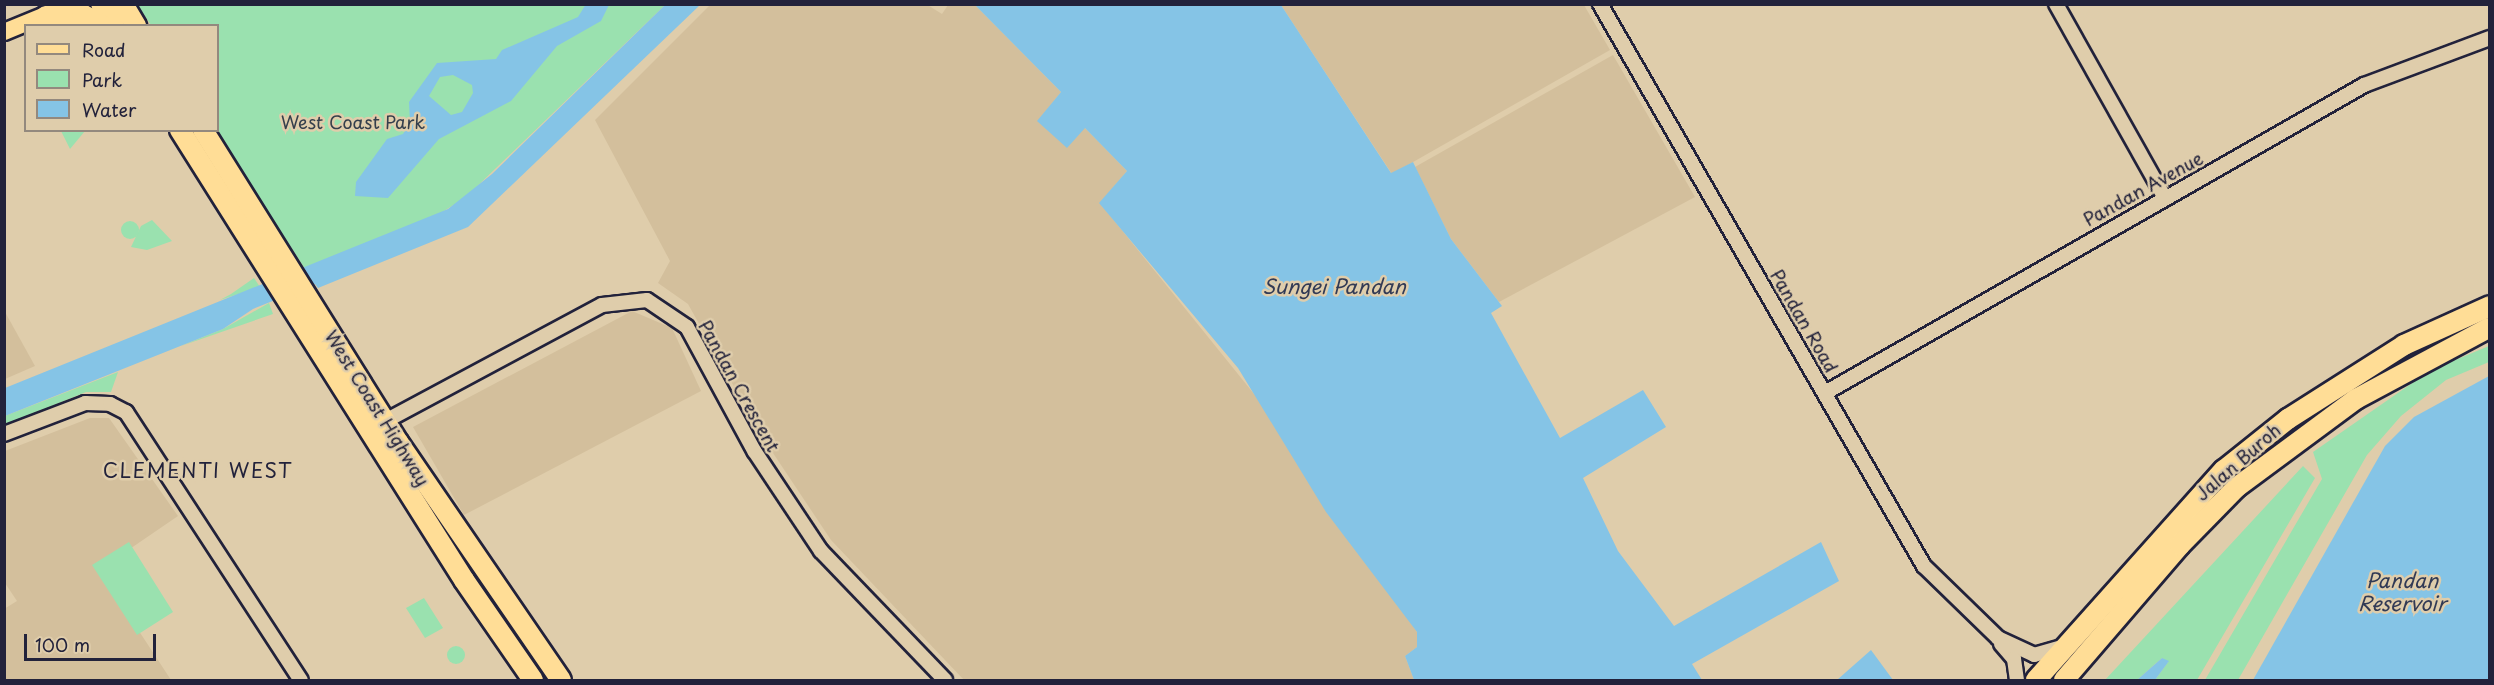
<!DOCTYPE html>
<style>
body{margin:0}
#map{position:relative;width:2494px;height:685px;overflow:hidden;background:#dfcdab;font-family:"Playpen Sans",sans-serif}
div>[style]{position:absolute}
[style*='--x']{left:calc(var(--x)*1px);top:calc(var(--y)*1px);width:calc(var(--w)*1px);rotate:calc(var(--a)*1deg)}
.built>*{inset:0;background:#d3bf9c}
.green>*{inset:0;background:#9ae1af}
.round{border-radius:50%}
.water>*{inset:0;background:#85c4e6}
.roads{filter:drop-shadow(2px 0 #22223b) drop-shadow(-2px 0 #22223b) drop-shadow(0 2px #22223b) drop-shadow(0 -2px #22223b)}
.minor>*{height:14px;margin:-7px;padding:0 7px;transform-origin:7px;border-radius:7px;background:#dfcdab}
.major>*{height:16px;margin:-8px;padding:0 8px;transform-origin:8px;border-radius:8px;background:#ffdd96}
.highway>*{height:20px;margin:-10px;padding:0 10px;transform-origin:10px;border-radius:10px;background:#ffdd96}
span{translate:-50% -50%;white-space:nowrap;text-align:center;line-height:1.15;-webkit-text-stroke:5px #dfcdab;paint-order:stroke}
.park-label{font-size:18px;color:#343f4c}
.street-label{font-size:18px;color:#22223b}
.water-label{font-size:20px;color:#313a55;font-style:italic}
.neighbourhood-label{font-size:20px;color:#22223b;letter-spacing:1.5px}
.frame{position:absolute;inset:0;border:6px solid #22223b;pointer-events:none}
.legend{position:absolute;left:24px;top:24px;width:195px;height:108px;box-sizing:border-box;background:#dfcdab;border:2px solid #93897e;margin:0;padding:8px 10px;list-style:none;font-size:18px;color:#22223b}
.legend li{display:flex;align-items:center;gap:12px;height:30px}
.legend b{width:30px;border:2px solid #93897e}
.scale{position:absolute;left:24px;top:634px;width:132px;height:27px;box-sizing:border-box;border:3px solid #22223b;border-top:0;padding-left:8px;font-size:18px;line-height:21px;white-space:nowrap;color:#22223b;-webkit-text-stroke:4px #dfcdab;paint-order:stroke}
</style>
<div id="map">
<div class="built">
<div style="clip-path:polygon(926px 4px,942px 14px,948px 5px,975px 5px,1061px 92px,1038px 121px,1085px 128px,1127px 171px,1100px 203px,1283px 430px,1417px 632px,1417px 647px,1405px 656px,1414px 680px,964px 680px,831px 540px,761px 435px,688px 304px,658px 283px,670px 261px,595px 120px,710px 5px)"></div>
<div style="clip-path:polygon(1281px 5px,1584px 5px,1610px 50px,1392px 174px)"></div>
<div style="clip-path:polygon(1613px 55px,1695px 197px,1499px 302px,1451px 239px,1415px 167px)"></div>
<div style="clip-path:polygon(632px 311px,672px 328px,701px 391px,464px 515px,413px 427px)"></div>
<div style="clip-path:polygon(5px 312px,35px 366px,5px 379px,4px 378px)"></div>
<div style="clip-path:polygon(90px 418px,109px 418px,178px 516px,99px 570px,171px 680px,5px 680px,4px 609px,17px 601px,5px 583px,5px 451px)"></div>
</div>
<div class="green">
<div style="clip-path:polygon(137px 5px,665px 5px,466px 197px,436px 216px,305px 269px,216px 131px,218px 26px,151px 25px)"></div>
<div style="clip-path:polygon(61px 131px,61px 130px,85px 131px,70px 149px)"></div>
<div style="clip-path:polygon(152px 220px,172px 241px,147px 250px,131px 247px,141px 226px)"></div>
<div class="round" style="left:121px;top:221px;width:18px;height:18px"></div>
<div style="clip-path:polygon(254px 278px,260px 287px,220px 300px,231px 294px)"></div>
<div style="clip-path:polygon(269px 303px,273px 314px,181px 346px,223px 329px)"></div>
<div style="clip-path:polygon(2489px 346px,2489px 362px,2446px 380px,2401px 416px,2367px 455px,2238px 680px,2205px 680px,2322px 479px,2313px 452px,2431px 370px)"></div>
<div style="clip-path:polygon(118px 372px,111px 392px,86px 392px,5px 425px,5px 416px)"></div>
<div style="clip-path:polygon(2303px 466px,2315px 478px,2197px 680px,2155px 680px,2168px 662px,2162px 658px,2137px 680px,2105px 680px)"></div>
<div style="clip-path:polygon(129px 542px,173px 612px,137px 635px,92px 565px)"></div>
<div style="clip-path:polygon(424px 598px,443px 628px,425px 638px,406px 608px)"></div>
<div class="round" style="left:447px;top:646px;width:18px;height:18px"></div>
</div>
<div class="water">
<div style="clip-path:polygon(evenodd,586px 4px,609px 5px,601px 21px,557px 46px,511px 101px,439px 139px,388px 198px,355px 196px,356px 182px,387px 139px,403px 134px,410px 123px,409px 102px,437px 63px,496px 59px,502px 50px,578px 17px,586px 4px,453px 75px,472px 85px,473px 93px,462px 112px,451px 115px,429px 96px,440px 77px,453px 75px)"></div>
<div style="clip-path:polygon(665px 5px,700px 5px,468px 227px,318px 288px,315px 284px,253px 309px,223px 329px,5px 416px,5px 388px,448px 209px,492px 174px)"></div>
<div style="clip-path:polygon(975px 5px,1281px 5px,1391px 173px,1413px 162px,1451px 239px,1502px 306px,1491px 313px,1560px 438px,1643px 390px,1666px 427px,1583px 478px,1618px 551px,1674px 626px,1821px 542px,1839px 581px,1692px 664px,1702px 680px,1414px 680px,1405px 656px,1417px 647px,1417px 632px,1326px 512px,1238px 368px,1099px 203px,1127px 171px,1085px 128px,1067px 148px,1037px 121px,1061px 92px)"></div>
<div style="clip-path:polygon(2489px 376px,2489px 680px,2253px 680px,2385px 446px,2414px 417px)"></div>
<div style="clip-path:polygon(1871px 650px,1893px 680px,1837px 680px)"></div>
<div style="clip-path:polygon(2162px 658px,2169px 661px,2155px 680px,2137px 680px)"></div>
</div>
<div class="roads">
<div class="minor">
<div style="--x:1600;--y:4;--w:649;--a:60.04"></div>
<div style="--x:1924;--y:566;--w:103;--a:44.2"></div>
<div style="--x:1998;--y:638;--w:40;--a:25"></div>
<div style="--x:2034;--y:655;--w:29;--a:-16"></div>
<div style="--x:2056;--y:4;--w:223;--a:60.7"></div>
<div style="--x:1825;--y:393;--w:621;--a:-29.74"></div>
<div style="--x:2364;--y:85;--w:134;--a:-20.5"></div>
<div style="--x:378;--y:425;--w:254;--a:-28.2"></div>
<div style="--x:602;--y:305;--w:45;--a:-6.3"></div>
<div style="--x:647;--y:300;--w:48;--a:34"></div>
<div style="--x:687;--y:327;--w:142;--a:61.5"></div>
<div style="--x:755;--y:452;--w:119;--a:56.3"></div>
<div style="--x:821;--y:551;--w:179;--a:46.1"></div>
<div style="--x:4;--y:434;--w:87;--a:-20.9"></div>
<div style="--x:85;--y:403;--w:25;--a:2"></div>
<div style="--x:110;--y:404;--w:18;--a:27"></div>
<div style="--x:126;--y:412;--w:320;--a:56.9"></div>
<div style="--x:2001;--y:644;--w:20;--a:49"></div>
<div style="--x:2014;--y:659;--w:21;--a:82"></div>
</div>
<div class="major">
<div style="--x:4;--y:32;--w:74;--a:-22.4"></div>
</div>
<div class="highway">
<div style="--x:101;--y:4;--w:26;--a:59"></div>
<div style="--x:123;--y:4;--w:26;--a:59"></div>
<div style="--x:46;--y:16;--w:36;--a:-3"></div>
<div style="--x:82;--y:14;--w:25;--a:29"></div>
<div style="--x:180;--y:130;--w:532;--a:57.74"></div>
<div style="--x:464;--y:580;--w:121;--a:55.4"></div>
<div style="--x:203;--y:130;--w:368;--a:58"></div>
<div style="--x:398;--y:442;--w:288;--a:55.6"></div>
<div style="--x:2036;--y:680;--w:282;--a:-48.2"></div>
<div style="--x:2224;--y:470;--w:82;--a:-38.6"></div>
<div style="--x:2288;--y:419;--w:138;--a:-32.5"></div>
<div style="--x:2404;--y:345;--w:94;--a:-24.4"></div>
<div style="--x:2064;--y:680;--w:178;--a:-49.3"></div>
<div style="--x:2180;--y:545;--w:81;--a:-45.5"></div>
<div style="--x:2237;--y:487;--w:148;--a:-36.5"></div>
<div style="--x:2356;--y:399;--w:152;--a:-28.2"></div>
</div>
</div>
<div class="park-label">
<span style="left:353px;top:122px">West Coast Park</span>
</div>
<div class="street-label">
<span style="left:2143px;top:189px;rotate:-29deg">Pandan Avenue</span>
<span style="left:1804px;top:321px;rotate:60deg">Pandan Road</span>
<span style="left:739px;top:386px;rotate:61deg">Pandan Crescent</span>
<span style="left:377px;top:408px;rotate:58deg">West Coast Highway</span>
<span style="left:2238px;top:462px;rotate:-41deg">Jalan Buroh</span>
</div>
<div class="water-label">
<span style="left:1334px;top:286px">Sungei Pandan</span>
<span style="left:2402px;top:592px">Pandan<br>Reservoir</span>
</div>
<div class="neighbourhood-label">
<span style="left:198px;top:470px">CLEMENTI WEST</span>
</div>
<div class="frame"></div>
<ul class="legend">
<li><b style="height:8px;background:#ffdd96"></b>Road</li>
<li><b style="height:16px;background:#9ae1af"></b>Park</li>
<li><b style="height:16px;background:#85c4e6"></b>Water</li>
</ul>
<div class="scale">100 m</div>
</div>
